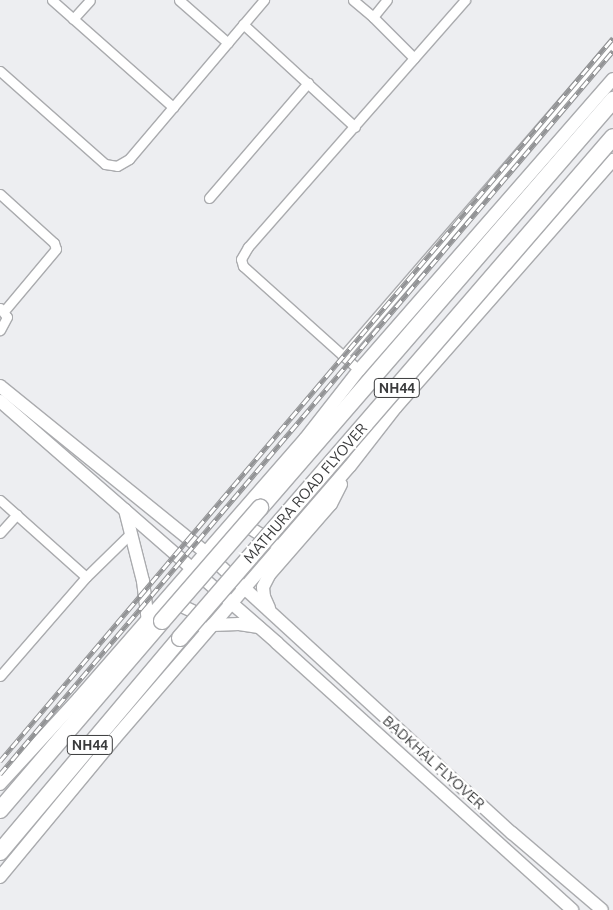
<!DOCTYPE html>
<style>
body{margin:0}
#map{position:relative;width:613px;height:910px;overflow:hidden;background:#edeef1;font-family:Ubuntu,sans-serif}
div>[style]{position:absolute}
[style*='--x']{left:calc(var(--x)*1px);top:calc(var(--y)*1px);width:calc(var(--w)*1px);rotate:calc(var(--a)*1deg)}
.roads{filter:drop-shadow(1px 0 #aaabae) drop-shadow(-1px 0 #aaabae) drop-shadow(0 1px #aaabae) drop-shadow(0 -1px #aaabae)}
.street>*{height:9px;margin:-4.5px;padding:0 4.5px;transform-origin:4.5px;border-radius:4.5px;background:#fff}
.secondary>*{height:12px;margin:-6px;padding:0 6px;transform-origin:6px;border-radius:6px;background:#fff}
.highway>*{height:16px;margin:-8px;padding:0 8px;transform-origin:8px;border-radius:8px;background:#fff}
.rail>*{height:5px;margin-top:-2.5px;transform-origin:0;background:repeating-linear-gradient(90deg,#fff 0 9px,#929395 0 18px);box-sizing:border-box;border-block:1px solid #929395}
.bridges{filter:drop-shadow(1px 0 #aaabae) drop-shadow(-1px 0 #aaabae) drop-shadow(0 1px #aaabae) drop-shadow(0 -1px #aaabae)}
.highway-bridge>*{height:16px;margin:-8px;padding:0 8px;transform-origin:8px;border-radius:8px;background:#fff}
span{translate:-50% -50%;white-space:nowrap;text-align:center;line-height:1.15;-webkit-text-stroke:5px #fff;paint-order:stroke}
.shield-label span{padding:1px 4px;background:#fff;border:1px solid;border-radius:4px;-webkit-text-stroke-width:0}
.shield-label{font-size:14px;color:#3a3b3c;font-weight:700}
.street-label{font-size:15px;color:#3a3b3c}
</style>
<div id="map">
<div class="roads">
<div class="street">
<div style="--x:52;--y:0;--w:162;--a:41.5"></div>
<div style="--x:179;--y:0;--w:65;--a:41.3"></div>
<div style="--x:353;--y:0;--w:26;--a:40"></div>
<div style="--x:373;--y:17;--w:22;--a:-51"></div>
<div style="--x:373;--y:17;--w:58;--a:45"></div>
<div style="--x:73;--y:19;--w:25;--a:-48"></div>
<div style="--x:243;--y:24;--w:152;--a:42.6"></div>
<div style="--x:0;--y:71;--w:140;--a:41.5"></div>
<div style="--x:105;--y:164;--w:12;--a:9"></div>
<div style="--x:117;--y:166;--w:14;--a:-30"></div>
<div style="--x:129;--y:159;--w:209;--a:-49.7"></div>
<div style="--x:0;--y:194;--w:73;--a:42.2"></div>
<div style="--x:54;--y:243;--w:6;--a:72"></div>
<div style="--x:56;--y:249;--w:81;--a:130"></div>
<div style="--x:209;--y:198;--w:152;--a:-49.3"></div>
<div style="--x:0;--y:308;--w:11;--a:52"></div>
<div style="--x:7;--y:317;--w:15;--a:118"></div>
<div style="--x:343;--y:356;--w:413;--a:-49.2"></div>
<div style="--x:359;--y:370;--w:156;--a:-138.1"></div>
<div style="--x:243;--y:266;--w:7;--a:-106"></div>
<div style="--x:241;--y:259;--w:14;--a:-60"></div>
<div style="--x:248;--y:247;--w:329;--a:-48.7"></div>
<div style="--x:0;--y:500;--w:115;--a:41.8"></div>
<div style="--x:0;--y:533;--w:25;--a:-48"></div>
<div style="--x:0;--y:676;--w:131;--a:-49"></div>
<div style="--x:86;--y:577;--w:63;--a:-44.4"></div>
</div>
<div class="secondary">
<div style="--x:0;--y:386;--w:265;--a:39"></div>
<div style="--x:206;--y:553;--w:415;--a:42.5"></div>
<div style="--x:512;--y:833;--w:118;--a:40.5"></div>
<div style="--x:0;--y:401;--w:368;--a:41.1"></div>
<div style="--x:277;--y:643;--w:398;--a:42.1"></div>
<div style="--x:125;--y:510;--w:73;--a:75.8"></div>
<div style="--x:143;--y:581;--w:38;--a:83"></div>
<div style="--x:245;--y:516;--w:13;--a:67"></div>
<div style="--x:250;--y:528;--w:26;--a:32"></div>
<div style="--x:171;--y:601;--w:23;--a:25"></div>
<div style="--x:192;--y:611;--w:17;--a:57"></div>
<div style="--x:269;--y:608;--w:12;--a:-114"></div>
<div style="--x:264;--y:597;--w:10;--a:-96"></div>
<div style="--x:263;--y:587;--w:13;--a:-63"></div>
<div style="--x:269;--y:575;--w:94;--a:-48.9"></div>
<div style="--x:331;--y:504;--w:22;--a:-63"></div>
<div style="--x:212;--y:625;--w:27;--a:-2"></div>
<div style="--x:239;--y:624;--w:20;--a:9"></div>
<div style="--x:0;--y:784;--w:117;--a:-47.4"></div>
<div style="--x:79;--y:698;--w:344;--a:-48.9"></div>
<div style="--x:305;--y:439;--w:88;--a:-52"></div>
<div style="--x:359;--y:370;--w:386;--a:-48.9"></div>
<div style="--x:0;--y:877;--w:180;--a:-50.4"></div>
<div style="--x:115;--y:738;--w:359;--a:-49.2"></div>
<div style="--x:350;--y:466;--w:75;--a:-52.1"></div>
<div style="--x:396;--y:407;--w:329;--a:-48.7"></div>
</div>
<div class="highway">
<div style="--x:260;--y:508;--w:540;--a:-49.13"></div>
<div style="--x:0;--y:810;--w:249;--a:-49.4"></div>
<div style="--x:0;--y:852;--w:280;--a:-49.9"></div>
</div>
</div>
<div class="rail">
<div style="--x:0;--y:761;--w:948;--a:-49.71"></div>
<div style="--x:0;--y:774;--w:948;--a:-49.71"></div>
</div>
<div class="bridges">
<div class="highway-bridge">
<div style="--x:162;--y:621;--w:150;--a:-49.1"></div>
<div style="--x:180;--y:638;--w:662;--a:-49.16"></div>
</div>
</div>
<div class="shield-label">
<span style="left:397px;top:388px">NH44</span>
<span style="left:90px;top:745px">NH44</span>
</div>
<div class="street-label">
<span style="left:305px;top:493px;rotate:-49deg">MATHURA ROAD FLYOVER</span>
<span style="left:434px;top:762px;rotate:42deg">BADKHAL FLYOVER</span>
</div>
</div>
